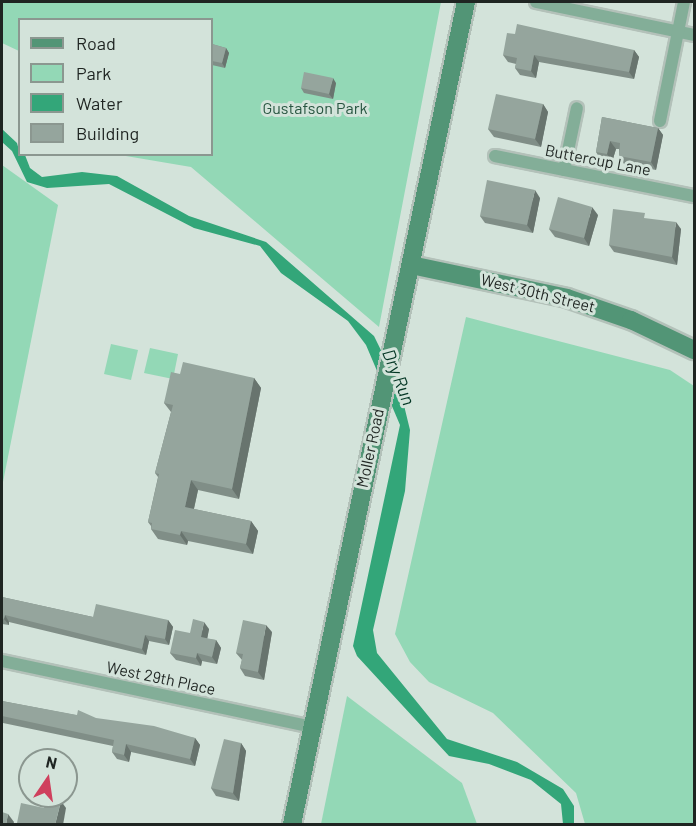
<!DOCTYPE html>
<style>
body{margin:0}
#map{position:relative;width:696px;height:826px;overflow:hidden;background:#d3e3da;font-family:Barlow,sans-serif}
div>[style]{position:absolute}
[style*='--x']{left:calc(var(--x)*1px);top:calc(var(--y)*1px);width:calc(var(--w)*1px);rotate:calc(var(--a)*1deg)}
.green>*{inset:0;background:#93d8b6}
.water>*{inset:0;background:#33a679}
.roads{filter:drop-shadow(2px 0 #b3c1b9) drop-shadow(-2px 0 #b3c1b9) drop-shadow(0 2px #b3c1b9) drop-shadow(0 -2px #b3c1b9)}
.street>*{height:12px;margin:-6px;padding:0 6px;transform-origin:6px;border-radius:6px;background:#83ae98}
.secondary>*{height:18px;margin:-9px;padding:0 9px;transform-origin:9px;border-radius:9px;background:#529576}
.wall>*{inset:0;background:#808e87}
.shaded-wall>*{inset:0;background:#68746e}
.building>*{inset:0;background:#95a59d}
span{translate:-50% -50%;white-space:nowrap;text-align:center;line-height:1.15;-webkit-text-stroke:6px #d3e3da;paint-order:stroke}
.park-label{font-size:16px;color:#285641}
.street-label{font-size:16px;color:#1f2522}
.water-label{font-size:18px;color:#033624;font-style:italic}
.frame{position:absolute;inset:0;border:3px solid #1f2522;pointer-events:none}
.legend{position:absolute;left:18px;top:18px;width:195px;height:138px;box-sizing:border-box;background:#d3e3da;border:2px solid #8b9790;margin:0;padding:8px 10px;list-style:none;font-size:18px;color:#1f2522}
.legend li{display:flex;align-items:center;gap:12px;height:30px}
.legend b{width:30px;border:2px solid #8b9790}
.north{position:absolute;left:18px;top:748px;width:60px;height:60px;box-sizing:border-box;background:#d3e3da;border:2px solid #8b9790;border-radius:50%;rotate:13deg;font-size:16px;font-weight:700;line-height:24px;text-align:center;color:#1f2522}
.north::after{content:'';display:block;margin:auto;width:21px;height:27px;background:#cf405d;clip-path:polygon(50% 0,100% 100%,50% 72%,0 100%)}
</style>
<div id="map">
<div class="green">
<div style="clip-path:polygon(2px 2px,441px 2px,379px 327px,191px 167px,120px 155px,212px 154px,212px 20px,20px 20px,19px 51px,2px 43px)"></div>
<div style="clip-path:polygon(2px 165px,58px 205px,2px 487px)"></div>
<div style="clip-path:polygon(466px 317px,670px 370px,694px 386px,694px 824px,585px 824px,576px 793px,493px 713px,429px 682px,410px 662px,395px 634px)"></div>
<div style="clip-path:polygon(111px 344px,138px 350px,131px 380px,104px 374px)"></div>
<div style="clip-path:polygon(150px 348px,178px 354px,173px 379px,144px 373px)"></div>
<div style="clip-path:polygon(347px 696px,462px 783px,477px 824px,321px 824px)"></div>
</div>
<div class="water">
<div style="clip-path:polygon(2px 129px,17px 143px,20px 154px,25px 155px,30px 168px,42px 177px,82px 172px,117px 176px,189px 216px,266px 242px,374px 336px,400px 389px,410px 430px,405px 491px,373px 630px,377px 653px,447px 739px,517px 762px,563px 789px,574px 806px,574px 824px,563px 824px,561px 804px,531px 780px,489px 764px,449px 756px,357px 656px,353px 646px,400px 425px,366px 345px,348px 321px,281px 273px,260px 246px,194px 228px,109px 184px,47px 188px,27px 182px,12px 151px,2px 142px)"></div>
</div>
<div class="roads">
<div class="street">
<div style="--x:536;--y:2;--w:161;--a:11.8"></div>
<div style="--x:660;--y:121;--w:121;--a:-78.6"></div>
<div style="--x:495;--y:156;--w:203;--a:11.4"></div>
<div style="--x:564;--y:170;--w:63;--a:-78.2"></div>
<div style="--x:2;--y:661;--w:318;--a:12"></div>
</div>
<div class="secondary">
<div style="--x:411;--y:265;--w:159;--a:11.9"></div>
<div style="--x:567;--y:298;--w:68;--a:19"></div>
<div style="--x:631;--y:320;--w:70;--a:25.5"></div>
<div style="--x:292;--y:824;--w:840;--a:-78.05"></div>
</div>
</div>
<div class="wall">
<div style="clip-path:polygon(212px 44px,226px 48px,229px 53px,225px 68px,212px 65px)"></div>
<div style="clip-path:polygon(634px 50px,639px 57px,634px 79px,539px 62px,536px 78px,520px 75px,515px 68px,516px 64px,508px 62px,503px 55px)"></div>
<div style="clip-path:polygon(336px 83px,333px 99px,304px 93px,301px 88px)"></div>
<div style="clip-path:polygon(543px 104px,548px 112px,541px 147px,494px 137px,488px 129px)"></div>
<div style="clip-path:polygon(602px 117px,658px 128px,663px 135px,656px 170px,624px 164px,619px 156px,619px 149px,616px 149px,612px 162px,601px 160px,596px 152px)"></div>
<div style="clip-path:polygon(540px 198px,533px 233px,485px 223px,480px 216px)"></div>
<div style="clip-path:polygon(598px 215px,589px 246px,555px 237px,549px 229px)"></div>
<div style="clip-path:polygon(649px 219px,681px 229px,677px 265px,614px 252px,609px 245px)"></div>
<div style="clip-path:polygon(180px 374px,254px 378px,261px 388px,239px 499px,198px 490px,194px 509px,251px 521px,258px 531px,253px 554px,188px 541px,187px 545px,158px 539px,151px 529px,151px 526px,148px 522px,158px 477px,155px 473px,171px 412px,164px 403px)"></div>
<div style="clip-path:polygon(2px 597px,93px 617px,168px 620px,173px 627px,169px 645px,149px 641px,146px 655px,9px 622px,9px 625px,2px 624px)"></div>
<div style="clip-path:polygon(209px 629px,207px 639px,216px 640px,221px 648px,217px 664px,202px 661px,201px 666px,176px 660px,170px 653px,190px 633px)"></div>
<div style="clip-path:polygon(272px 632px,264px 680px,245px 676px,240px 668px,242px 660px,236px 653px)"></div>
<div style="clip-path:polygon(2px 701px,195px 738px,200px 745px,195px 766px,131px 752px,129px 762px,117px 759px,112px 752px,113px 746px,3px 723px,2px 731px)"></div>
<div style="clip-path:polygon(241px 743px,246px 751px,239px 801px,216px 796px,211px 788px)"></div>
</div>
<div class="shaded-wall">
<div style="clip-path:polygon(226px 48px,229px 53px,225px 68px,222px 63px)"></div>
<div style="clip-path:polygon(634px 50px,639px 57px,634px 79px,629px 72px)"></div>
<div style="clip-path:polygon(534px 55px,539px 62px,536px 78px,531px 71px)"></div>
<div style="clip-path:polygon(333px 78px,336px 83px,333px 99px,329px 94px)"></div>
<div style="clip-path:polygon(543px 104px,548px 112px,541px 147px,535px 139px)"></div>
<div style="clip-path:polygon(658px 128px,663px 135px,656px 170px,651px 162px)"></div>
<div style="clip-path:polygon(610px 141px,616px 149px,612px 162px,607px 154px)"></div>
<div style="clip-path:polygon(535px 190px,540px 198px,533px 233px,527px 225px)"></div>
<div style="clip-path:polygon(592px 207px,598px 215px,589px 246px,584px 238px)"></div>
<div style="clip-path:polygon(676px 222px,681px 229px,677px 265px,672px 257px)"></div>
<div style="clip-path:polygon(254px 378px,261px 388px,239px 499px,232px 489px)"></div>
<div style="clip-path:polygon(191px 480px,198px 490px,192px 517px,185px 507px)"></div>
<div style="clip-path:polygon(251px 521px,258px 531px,253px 554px,246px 544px)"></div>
<div style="clip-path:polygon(181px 531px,188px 541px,187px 545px,180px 535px)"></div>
<div style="clip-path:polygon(5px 615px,9px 622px,9px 625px,4px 619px)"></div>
<div style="clip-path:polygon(168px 620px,173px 627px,169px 645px,165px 639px)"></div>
<div style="clip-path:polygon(204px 622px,209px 629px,206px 645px,201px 637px)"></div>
<div style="clip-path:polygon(266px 625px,272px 632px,264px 680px,258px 672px)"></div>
<div style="clip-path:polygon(145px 635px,149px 641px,146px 655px,142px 649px)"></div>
<div style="clip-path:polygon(216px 640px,221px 648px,217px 664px,212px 657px)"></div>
<div style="clip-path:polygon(197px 653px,202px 661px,201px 666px,196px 658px)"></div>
<div style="clip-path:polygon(195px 738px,200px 745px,195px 766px,190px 759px)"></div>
<div style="clip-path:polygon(241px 743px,246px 751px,239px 801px,233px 793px)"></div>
<div style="clip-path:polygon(126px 744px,131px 752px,129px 762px,124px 755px)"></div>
<div style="clip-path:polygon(61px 801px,66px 808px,63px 825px,55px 825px)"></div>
<div style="clip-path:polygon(8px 814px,14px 822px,13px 825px,6px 825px)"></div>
</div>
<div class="building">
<div style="clip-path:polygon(517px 24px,634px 50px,629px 72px,534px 55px,531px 71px,515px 68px,517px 58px,503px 55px,507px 33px,515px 34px)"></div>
<div style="clip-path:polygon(212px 44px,226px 48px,222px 63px,212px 61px)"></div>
<div style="clip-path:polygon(304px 72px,333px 78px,329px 94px,301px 88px)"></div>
<div style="clip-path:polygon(496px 94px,543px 104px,535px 139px,488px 129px)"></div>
<div style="clip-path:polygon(602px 117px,658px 128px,651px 162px,619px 156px,620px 143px,610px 141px,607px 154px,596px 152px)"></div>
<div style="clip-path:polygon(487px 180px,535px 190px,527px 225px,480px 216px)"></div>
<div style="clip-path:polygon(558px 197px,592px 207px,584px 238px,549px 229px)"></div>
<div style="clip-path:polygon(613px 209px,645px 213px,644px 218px,676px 222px,672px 257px,609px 245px)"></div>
<div style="clip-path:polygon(183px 362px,254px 378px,232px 489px,191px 480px,185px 507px,251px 521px,246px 544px,181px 531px,180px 535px,151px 529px,152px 523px,148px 522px,159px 474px,155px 473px,173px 405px,164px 403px,171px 372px,180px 374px)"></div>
<div style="clip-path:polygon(2px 597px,93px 617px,96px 604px,168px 620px,165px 639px,145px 635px,142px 649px,5px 615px,4px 619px,2px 618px)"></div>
<div style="clip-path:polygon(193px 619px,204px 622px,201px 637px,216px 640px,212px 657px,197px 653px,196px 658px,170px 653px,175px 630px,190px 633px)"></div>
<div style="clip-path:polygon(243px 620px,266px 625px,258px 672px,240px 668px,243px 654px,236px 653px)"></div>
<div style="clip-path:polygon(2px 701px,77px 715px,78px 710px,96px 718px,154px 726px,195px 738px,190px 759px,126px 744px,124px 755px,112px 752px,114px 740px,2px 716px)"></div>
<div style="clip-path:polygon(224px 739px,241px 743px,233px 793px,211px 788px)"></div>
<div style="clip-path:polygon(46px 797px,61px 801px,55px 825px,25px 825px,17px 823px,21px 803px,44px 808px)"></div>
<div style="clip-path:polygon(2px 812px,8px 814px,6px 825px,2px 825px)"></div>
</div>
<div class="park-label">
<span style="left:315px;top:108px">Gustafson Park</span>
</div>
<div class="street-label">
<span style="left:598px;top:160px;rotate:11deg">Buttercup Lane</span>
<span style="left:538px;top:293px;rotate:14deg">West 30th Street</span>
<span style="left:370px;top:448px;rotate:-78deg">Moller Road</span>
<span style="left:161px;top:678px;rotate:12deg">West 29th Place</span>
</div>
<div class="water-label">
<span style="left:399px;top:377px;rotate:68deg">Dry Run</span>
</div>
<div class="frame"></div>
<ul class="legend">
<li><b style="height:8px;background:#529576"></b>Road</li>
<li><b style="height:16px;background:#93d8b6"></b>Park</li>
<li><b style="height:16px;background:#33a679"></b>Water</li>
<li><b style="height:16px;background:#95a59d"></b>Building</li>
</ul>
<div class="north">N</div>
</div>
